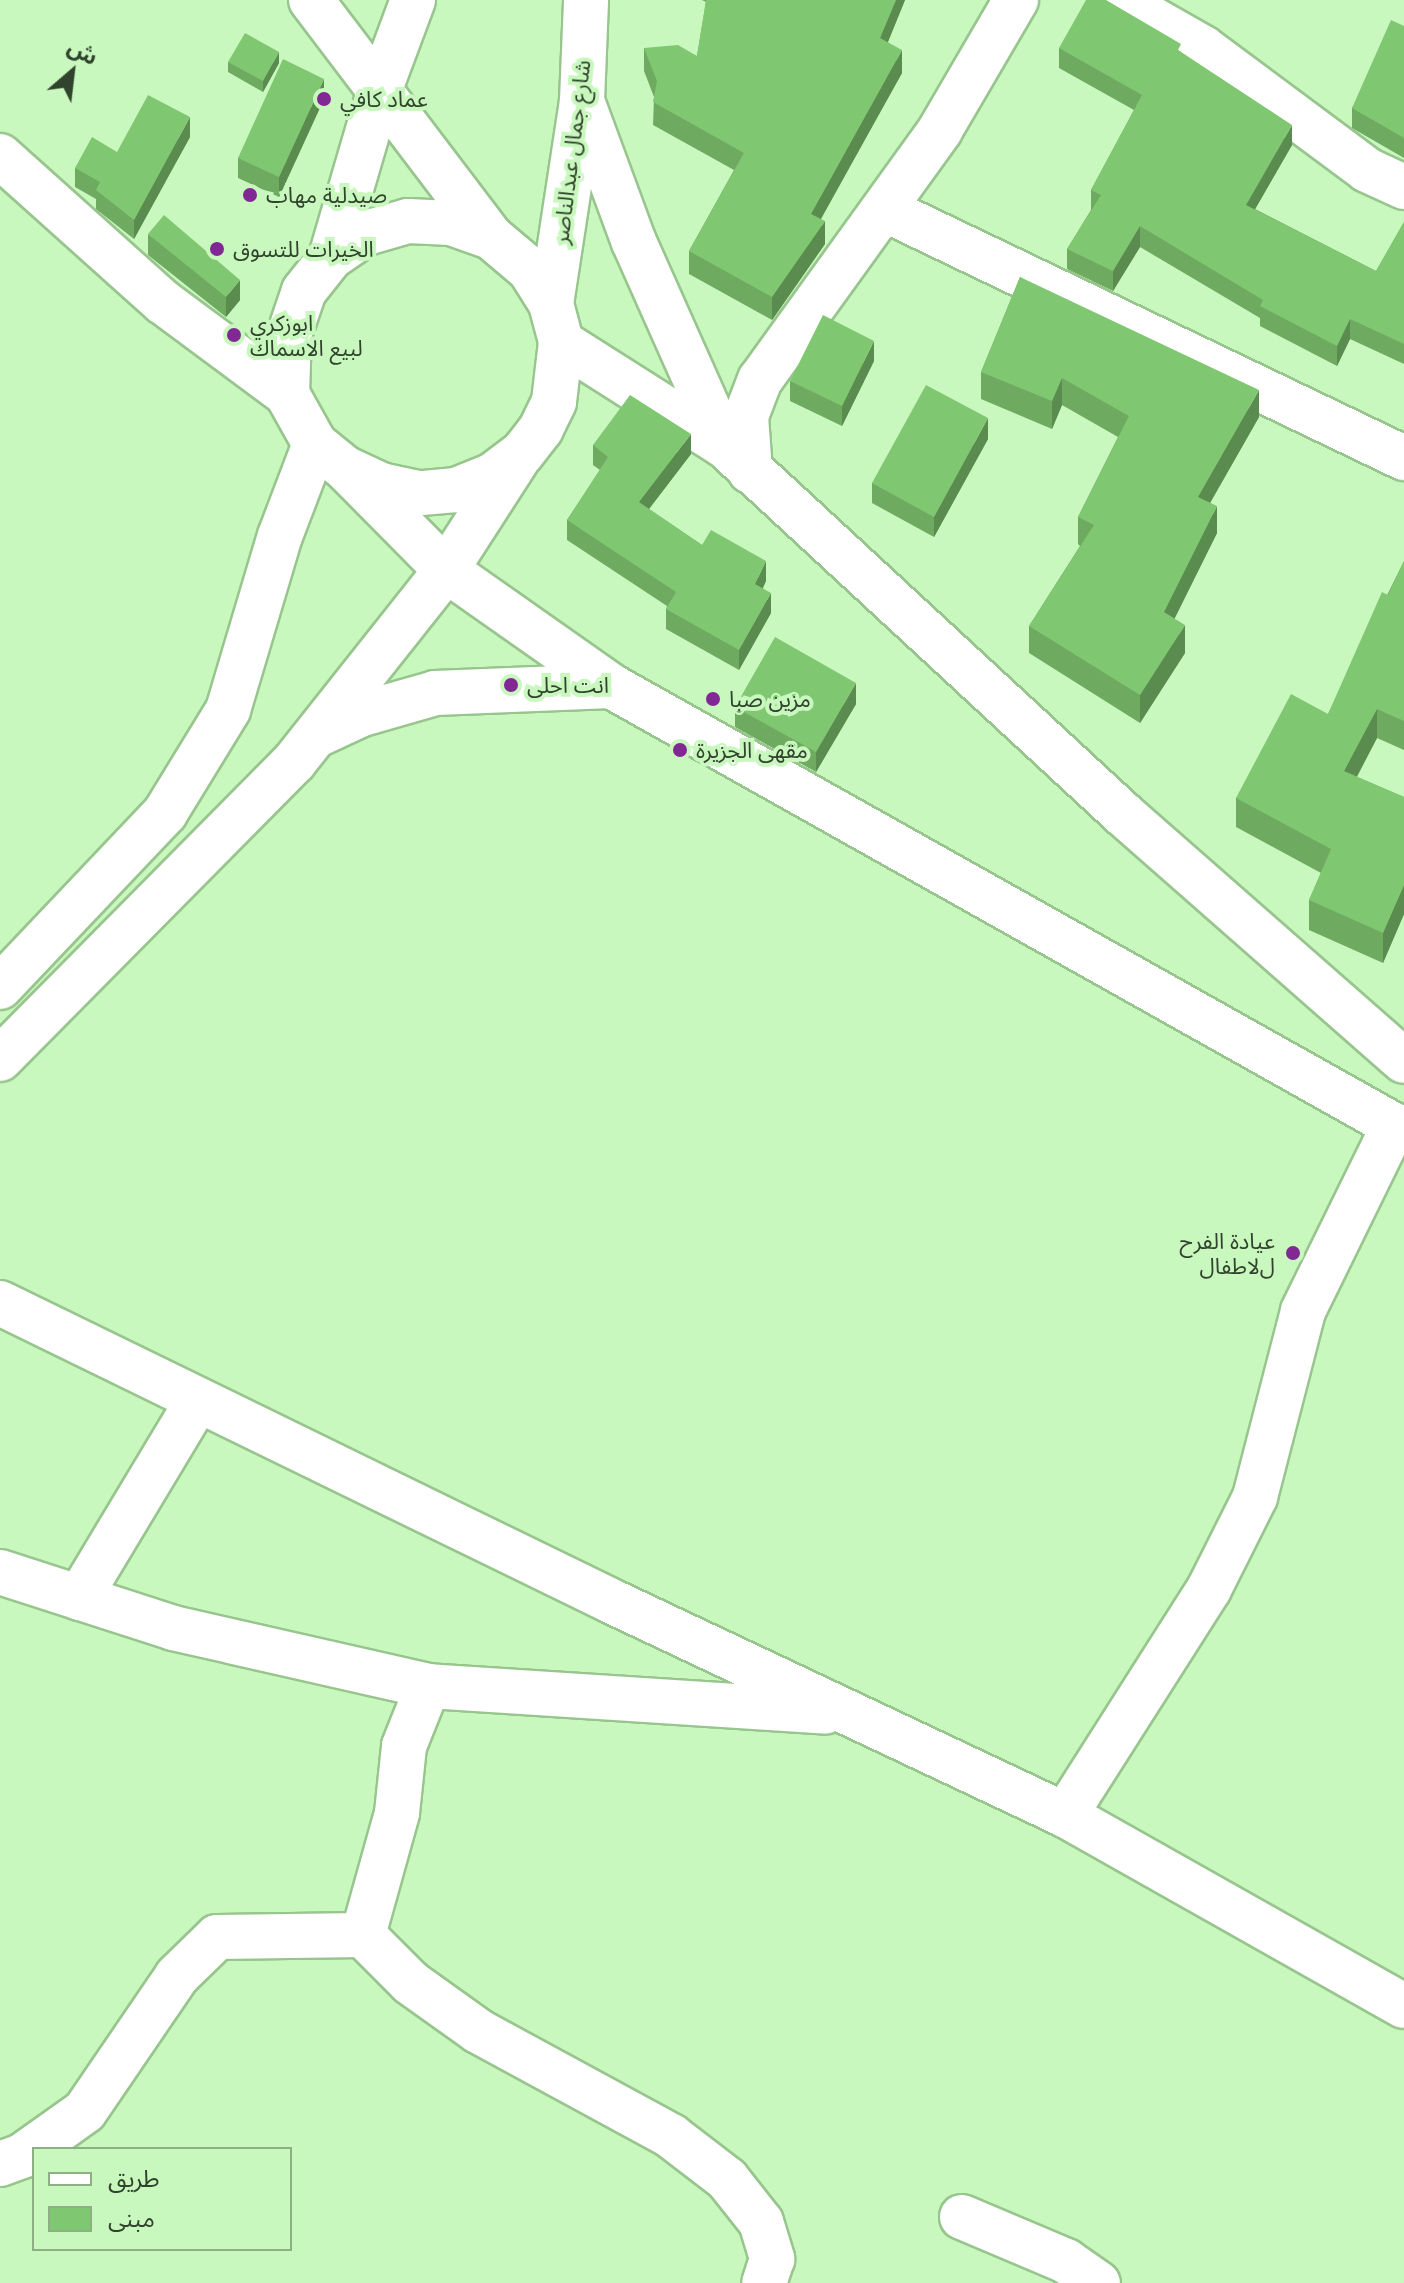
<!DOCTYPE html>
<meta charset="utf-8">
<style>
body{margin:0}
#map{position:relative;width:1404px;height:2283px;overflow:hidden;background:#c9f8bf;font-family:"Noto Serif","Noto Sans Arabic",serif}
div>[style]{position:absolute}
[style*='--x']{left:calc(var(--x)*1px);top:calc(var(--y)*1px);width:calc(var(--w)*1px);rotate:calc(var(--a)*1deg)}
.roads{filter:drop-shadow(2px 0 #98c58e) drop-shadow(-2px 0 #98c58e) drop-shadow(0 2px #98c58e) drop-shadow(0 -2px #98c58e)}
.minor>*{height:44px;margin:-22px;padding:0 22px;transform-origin:22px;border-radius:22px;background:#fff}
.major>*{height:44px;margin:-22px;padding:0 22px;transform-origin:22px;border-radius:22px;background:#fff}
.wall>*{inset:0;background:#6eab61}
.shaded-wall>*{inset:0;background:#5a8b4f}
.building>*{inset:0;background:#80c771}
.dots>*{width:22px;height:22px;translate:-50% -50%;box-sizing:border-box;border:4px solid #c9f8bf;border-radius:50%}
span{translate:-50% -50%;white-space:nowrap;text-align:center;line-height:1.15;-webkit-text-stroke:8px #c9f8bf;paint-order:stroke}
.poi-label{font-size:22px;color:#30432c}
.left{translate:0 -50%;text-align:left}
.right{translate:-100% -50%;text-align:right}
.street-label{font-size:22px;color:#30432c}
.legend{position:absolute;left:32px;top:2147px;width:260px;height:104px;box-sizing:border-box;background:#c9f8bf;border:2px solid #8cb084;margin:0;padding:10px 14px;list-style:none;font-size:24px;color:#30432c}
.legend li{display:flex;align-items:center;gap:16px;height:40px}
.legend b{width:40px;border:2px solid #8cb084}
.north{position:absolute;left:32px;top:32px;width:80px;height:80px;-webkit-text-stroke:6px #c9f8bf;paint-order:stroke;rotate:28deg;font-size:22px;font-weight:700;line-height:32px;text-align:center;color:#30432c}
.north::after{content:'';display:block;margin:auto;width:28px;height:36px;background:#30432c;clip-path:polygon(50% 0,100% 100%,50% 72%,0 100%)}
</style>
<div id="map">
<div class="roads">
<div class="minor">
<div style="--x:311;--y:0;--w:298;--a:52.8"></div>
<div style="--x:1119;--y:0;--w:97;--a:29.7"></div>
<div style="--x:1203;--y:48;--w:204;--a:36.6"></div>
<div style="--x:1367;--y:170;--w:41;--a:24.7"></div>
<div style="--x:0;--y:156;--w:219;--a:41.9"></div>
<div style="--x:163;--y:302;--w:154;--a:36.6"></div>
<div style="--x:884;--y:209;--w:577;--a:25.59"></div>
<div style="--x:750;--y:471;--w:55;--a:-94.2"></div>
<div style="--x:746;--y:416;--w:39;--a:-69"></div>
<div style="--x:760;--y:380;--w:308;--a:-54.2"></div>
<div style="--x:940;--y:130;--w:151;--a:-59.7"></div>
<div style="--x:0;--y:1303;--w:680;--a:26"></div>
<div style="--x:611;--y:1601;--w:502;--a:25.24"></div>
<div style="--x:1065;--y:1815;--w:389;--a:29.4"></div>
<div style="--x:0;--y:1572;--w:182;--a:17.9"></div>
<div style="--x:173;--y:1628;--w:262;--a:12.8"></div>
<div style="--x:428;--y:1686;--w:398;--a:3.7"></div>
<div style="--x:79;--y:1598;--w:231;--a:-59"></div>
<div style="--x:1065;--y:1815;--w:268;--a:-57.5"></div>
<div style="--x:1209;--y:1589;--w:103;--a:-63.4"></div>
<div style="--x:1255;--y:1497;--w:192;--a:-75.5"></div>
<div style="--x:1303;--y:1311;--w:207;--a:-63.9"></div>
<div style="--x:363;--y:1935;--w:127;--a:-74.4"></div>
<div style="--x:397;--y:1813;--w:67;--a:-84"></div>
<div style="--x:404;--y:1746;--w:65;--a:-68.2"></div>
<div style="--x:0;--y:2164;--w:23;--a:-20"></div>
<div style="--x:22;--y:2156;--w:77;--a:-35.5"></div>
<div style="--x:85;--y:2111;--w:163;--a:-55.7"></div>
<div style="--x:177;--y:1976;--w:56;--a:-44.3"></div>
<div style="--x:217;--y:1937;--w:146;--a:-0.8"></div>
<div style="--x:363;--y:1935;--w:68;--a:45"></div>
<div style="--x:411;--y:1983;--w:82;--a:35.6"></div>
<div style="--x:478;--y:2031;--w:220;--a:28.5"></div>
<div style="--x:671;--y:2136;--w:71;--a:37.5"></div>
<div style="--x:727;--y:2179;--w:55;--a:51.7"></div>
<div style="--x:761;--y:2222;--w:39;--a:73"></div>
<div style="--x:772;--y:2259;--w:25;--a:108"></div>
<div style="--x:962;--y:2217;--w:113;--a:22.9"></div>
<div style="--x:1066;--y:2261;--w:39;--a:35"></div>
</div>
<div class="major">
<div style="--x:582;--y:101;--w:150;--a:69.8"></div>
<div style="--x:634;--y:242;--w:223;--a:66"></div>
<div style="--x:408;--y:221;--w:43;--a:2.7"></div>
<div style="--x:451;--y:223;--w:42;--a:19.3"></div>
<div style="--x:491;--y:237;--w:51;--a:40.2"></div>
<div style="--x:530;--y:270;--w:40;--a:58"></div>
<div style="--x:551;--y:304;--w:39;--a:75"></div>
<div style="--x:561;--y:342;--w:60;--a:96.7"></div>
<div style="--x:554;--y:402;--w:30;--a:116"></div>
<div style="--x:541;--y:429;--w:31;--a:128"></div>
<div style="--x:522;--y:453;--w:39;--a:143"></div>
<div style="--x:491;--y:476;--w:38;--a:158"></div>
<div style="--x:456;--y:490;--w:38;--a:175"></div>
<div style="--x:418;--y:493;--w:38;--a:-168"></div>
<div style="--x:381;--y:485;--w:38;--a:-155"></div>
<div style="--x:346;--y:469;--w:40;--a:-141"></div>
<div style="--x:315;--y:444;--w:57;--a:-119.2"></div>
<div style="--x:287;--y:394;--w:59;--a:-88.1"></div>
<div style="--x:289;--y:335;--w:46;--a:-71.2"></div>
<div style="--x:304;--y:291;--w:43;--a:-51.5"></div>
<div style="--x:331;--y:257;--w:42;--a:-34.4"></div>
<div style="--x:366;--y:233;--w:44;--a:-15.9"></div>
<div style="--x:331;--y:257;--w:178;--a:-73.7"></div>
<div style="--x:381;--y:86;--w:92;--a:-69.6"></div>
<div style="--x:551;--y:304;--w:205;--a:-81.3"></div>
<div style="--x:582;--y:101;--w:101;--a:-87.7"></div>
<div style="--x:561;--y:342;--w:194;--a:32.4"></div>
<div style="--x:725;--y:446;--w:542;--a:42.76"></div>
<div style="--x:1123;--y:814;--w:374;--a:41.3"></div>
<div style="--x:346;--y:469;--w:142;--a:45.3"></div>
<div style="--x:446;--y:570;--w:202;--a:35.1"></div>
<div style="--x:611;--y:686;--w:909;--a:29.3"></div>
<div style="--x:321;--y:733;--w:45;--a:-24.9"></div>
<div style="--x:362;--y:714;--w:76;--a:-16"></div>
<div style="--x:435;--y:693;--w:176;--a:-2.3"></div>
<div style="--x:0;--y:987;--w:240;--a:-46.5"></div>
<div style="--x:165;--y:813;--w:121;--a:-58.5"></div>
<div style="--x:228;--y:710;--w:182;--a:-73.4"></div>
<div style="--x:280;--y:536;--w:98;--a:-69.2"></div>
<div style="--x:0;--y:1059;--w:418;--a:-45.3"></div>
<div style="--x:294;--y:762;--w:245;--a:-51.6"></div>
<div style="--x:446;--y:570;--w:131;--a:-57.2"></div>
</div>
</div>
<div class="wall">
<div style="clip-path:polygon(702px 0,905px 0,888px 42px,902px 73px,820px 219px,825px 244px,772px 320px,689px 274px,689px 251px,734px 170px,653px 125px,654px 97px,644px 71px,644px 48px,697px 56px,706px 2px)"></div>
<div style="clip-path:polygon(1107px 2px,1181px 52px,1292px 145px,1255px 209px,1376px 271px,1404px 222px,1404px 364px,1350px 339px,1337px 366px,1260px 326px,1260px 318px,1140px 247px,1113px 291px,1067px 269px,1067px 249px,1091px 210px,1091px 190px,1134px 110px,1059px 68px,1059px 48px)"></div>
<div style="clip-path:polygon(1404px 26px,1404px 158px,1352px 128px,1352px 108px)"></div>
<div style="clip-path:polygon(228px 62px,279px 63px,263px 92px,228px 72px)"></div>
<div style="clip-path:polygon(324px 99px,279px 197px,238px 178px,238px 158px)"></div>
<div style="clip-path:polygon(190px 137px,134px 239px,96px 209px,96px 199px,75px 187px,75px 168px,117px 152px)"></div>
<div style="clip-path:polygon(148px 234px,240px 300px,226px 317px,148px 255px)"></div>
<div style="clip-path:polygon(1020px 277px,1259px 417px,1210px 503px,1217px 533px,1174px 619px,1185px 653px,1140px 723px,1029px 653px,1029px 626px,1080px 546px,1078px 544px,1078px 517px,1118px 437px,1062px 405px,1052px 429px,981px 399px,981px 372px)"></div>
<div style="clip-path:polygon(874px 361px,842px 426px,790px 401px,790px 381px)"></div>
<div style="clip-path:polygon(988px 439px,934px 537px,872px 503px,872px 483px)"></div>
<div style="clip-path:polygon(593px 445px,691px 454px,649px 509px,702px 545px,766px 581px,763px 588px,771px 613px,739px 670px,666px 629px,666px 609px,667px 606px,567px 540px,567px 520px,600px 470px,593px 465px)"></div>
<div style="clip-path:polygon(1404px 561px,1404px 750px,1377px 738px,1357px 777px,1404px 797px,1404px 914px,1383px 963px,1309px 930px,1309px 900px,1321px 873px,1236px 827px,1236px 798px,1328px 714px)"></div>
<div style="clip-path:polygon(856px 704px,816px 772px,735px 727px,735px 707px)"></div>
</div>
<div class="shaded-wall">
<div style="clip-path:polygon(896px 0,905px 0,880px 61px,880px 38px)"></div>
<div style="clip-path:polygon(902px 50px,902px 73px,811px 237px,811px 214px)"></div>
<div style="clip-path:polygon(279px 52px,279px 63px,263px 92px,263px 81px)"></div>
<div style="clip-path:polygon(324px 79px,324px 99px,279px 197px,279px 177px)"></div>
<div style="clip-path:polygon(190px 117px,190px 137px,134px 239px,134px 220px)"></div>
<div style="clip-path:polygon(1292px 125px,1292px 145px,1246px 225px,1246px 205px)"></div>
<div style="clip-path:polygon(825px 221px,825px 244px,772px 320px,772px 297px)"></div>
<div style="clip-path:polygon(1140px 226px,1140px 247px,1113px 291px,1113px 271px)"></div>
<div style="clip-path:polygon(240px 280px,240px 300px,226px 317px,226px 297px)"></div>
<div style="clip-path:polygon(1350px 319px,1350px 339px,1337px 366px,1337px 346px)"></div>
<div style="clip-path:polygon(874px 341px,874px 361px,842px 426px,842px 406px)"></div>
<div style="clip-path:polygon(1062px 378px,1062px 405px,1052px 429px,1052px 401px)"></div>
<div style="clip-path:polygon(1259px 390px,1259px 417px,1198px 524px,1198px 497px)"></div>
<div style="clip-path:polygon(988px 418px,988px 439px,934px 537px,934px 517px)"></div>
<div style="clip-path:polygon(691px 434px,691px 454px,639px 522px,639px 502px)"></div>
<div style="clip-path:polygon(1217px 506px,1217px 533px,1164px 640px,1164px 612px)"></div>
<div style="clip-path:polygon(766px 561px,766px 581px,755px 604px,755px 584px)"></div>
<div style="clip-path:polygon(771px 593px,771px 613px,739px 670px,739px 650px)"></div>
<div style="clip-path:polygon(1185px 625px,1185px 653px,1140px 723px,1140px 695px)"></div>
<div style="clip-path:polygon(856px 683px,856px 704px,816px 772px,816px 752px)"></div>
<div style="clip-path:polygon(1377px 709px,1377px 738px,1344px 800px,1344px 771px)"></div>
<div style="clip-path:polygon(1404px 885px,1404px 914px,1383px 963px,1383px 933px)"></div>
</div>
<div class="building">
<div style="clip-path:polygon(706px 0,896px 0,880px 38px,902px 50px,811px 214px,825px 221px,772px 297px,689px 251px,744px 153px,653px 102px,657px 81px,644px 48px,678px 45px,697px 56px)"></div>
<div style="clip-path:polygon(1086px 0,1106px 0,1181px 44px,1178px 50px,1292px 125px,1246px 205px,1376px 271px,1404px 222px,1404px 344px,1350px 319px,1337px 346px,1260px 306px,1263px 300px,1140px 226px,1113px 271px,1067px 249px,1101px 195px,1091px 190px,1142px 95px,1059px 48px)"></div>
<div style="clip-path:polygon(1391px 20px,1404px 26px,1404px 138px,1352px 108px)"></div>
<div style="clip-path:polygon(245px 33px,279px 52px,263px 81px,228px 62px)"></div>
<div style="clip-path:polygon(283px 59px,324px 79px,279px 177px,238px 158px)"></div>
<div style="clip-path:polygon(148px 95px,190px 117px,134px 220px,96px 190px,100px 182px,75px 168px,92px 137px,117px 152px)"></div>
<div style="clip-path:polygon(164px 215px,240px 280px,226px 297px,148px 234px)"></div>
<div style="clip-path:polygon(1020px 277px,1259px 390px,1198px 497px,1217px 506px,1164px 612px,1185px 625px,1140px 695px,1029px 626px,1094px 525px,1078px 517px,1129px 416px,1062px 378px,1052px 401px,981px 372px)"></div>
<div style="clip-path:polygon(823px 315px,874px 341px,842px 406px,790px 381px)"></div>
<div style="clip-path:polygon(926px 385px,988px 418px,934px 517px,872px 483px)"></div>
<div style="clip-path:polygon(630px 395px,691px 434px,639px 502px,702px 545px,711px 530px,766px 561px,755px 584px,771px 593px,739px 650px,666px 609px,676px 592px,567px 520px,608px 457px,593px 445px)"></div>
<div style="clip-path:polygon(1404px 561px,1404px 721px,1377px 709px,1344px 771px,1404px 797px,1404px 885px,1383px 933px,1309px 900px,1331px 849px,1236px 798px,1291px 694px,1328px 714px,1382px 592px,1388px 595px)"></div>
<div style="clip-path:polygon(775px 637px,856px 683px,816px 752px,735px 707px)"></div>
</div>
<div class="dots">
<div style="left:324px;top:99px;background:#822894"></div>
<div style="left:250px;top:195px;background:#822894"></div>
<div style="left:217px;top:249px;background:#822894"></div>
<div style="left:234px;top:335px;background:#822894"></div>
<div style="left:511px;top:685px;background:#822894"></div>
<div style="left:713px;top:699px;background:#822894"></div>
<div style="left:680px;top:750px;background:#822894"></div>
<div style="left:1293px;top:1253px;background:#822894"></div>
</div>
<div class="poi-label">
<span class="left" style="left:340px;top:99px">عماد كافي</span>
<span class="left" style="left:266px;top:195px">صيدلية مهاب</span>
<span class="left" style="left:233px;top:249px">الخيرات للتسوق</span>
<span class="left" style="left:250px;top:335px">ابوزكري<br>لبيع اﻻسماك</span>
<span class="left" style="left:527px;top:685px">انت احلى</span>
<span class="left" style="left:729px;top:699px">مزين صبا</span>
<span class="left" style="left:696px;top:750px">مقهى الجزيرة</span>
<span class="right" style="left:1275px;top:1253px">عيادة الفرح<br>لﻻطفال</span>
</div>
<div class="street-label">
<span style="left:571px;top:152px;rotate:-83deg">شارع جمال عبدالناصر</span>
</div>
<ul class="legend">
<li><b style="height:10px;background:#fff"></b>طريق</li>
<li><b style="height:22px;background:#80c771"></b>مبنى</li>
</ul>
<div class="north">ش</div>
</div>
